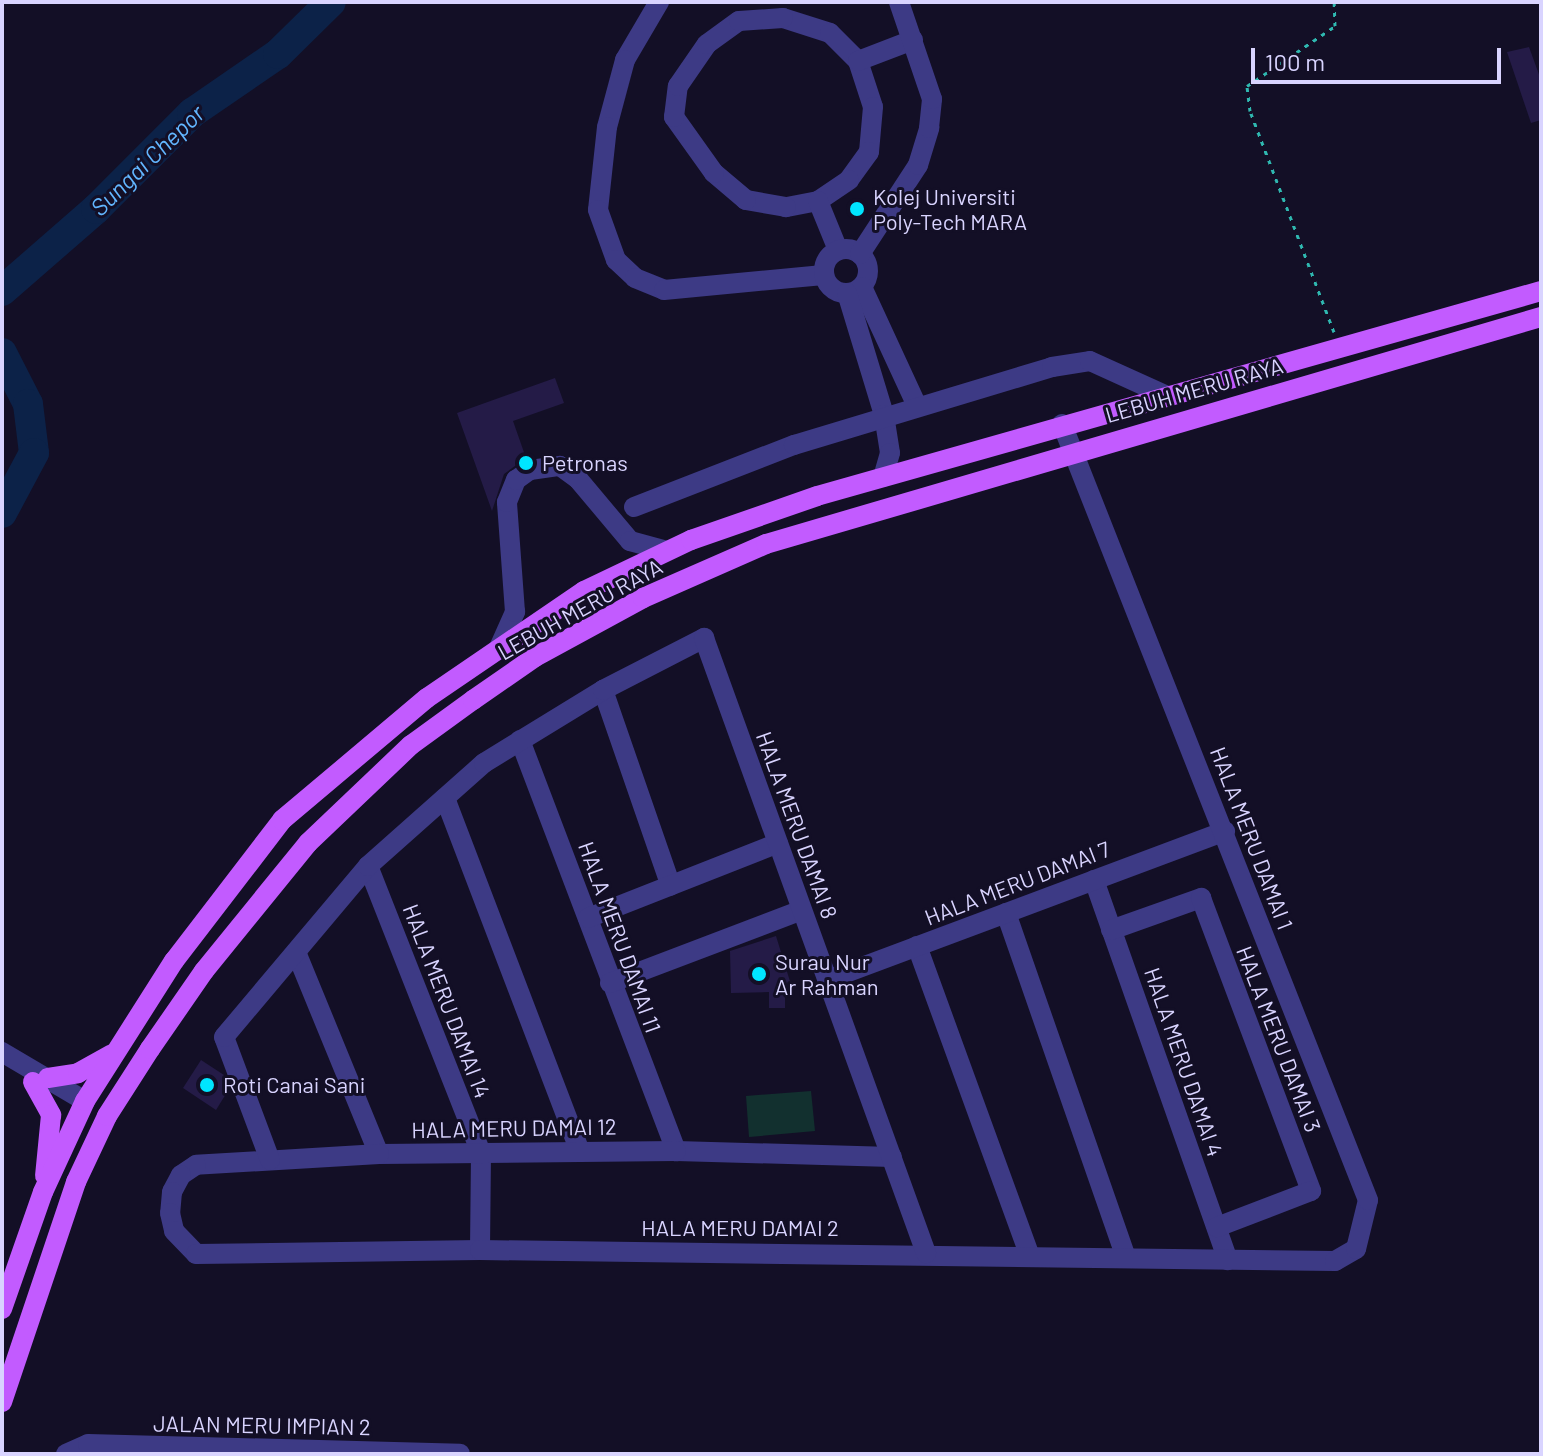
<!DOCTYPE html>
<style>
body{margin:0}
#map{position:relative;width:1543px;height:1456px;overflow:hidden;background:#130f26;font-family:Barlow,sans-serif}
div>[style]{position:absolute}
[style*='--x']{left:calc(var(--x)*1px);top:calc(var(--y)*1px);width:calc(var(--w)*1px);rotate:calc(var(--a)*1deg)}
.green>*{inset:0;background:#12302f}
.river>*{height:30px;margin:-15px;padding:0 15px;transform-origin:15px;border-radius:15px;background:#0c2248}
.building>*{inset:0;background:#241b47}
.path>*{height:3px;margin-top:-1.5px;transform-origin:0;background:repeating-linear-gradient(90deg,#2fb8b0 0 4px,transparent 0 10px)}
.minor>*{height:20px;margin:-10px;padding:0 10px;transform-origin:10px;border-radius:10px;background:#3d3a85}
.minor>.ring{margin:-10px;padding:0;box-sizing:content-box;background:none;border:20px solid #3d3a85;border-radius:50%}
.major>*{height:20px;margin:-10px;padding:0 10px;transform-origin:10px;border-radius:10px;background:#c25bff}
.dots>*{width:22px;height:22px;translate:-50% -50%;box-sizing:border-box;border:4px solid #130f26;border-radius:50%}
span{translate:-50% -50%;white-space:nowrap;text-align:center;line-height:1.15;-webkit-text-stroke:6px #130f26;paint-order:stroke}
.poi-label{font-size:22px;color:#d9d4ff}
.left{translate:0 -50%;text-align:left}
.street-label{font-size:22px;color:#d9d4ff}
.water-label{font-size:24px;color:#62b6ff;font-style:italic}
.frame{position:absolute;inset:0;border:4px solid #d9d4ff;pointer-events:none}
.scale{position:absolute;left:1251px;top:48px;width:250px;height:36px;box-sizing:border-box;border:4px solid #d9d4ff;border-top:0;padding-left:10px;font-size:24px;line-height:28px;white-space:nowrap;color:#d9d4ff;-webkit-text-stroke:6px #130f26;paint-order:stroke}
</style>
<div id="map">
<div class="green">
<div style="clip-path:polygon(811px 1091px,815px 1131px,749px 1137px,746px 1096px)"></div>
</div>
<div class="river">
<div style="--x:2;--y:291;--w:125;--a:-41.1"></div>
<div style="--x:96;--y:209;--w:136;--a:-45"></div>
<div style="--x:192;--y:113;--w:104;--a:-34.5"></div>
<div style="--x:278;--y:54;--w:74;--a:-44.5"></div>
<div style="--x:2;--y:353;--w:57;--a:63"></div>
<div style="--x:28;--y:404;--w:49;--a:83"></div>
<div style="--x:34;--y:453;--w:68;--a:118.1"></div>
</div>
<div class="building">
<div style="clip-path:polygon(1529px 47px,1541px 80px,1541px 120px,1531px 123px,1507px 52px)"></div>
<div style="clip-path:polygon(555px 378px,564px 403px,513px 421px,526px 458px,504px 474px,492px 511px,457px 413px)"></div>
<div style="clip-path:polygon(776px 936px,793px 991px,785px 991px,785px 1008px,769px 1008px,769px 992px,731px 993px,730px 951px)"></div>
<div style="clip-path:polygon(201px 1060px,224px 1075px,229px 1089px,216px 1110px,183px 1088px)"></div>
</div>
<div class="path">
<div style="--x:1334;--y:332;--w:236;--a:-110.8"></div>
<div style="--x:1250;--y:111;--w:25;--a:-97"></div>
<div style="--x:1247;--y:86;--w:107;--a:-34.3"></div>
<div style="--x:1335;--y:26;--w:24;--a:-92"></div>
</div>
<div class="minor">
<div style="--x:659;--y:2;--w:67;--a:120.4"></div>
<div style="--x:625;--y:60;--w:69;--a:105"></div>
<div style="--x:607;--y:127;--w:83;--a:96.2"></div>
<div style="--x:598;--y:210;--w:53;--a:70.2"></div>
<div style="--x:616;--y:260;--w:26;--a:43"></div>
<div style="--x:635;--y:278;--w:31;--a:22"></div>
<div style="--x:664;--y:290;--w:160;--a:-5.4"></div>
<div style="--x:783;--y:18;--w:49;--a:17.7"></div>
<div style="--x:830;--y:33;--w:40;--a:45"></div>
<div style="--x:858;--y:61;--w:48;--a:71.9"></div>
<div style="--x:873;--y:107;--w:45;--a:95.1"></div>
<div style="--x:869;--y:152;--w:34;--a:126"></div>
<div style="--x:849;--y:180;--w:37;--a:146"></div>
<div style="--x:818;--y:201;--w:33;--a:169"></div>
<div style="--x:786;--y:207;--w:41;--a:-170.1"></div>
<div style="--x:746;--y:200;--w:42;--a:-139.8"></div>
<div style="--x:714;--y:173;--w:69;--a:-125.5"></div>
<div style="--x:674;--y:117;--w:31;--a:-83"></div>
<div style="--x:678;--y:86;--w:51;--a:-55.4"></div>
<div style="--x:707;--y:44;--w:39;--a:-36"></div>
<div style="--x:739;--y:21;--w:44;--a:-3.9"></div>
<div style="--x:858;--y:61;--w:59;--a:-20.9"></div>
<div style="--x:818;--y:201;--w:53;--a:67.8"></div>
<div class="ring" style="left:824px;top:249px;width:24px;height:24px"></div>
<div style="--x:860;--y:254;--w:106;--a:-56.9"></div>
<div style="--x:918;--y:165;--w:39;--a:-73"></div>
<div style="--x:929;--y:128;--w:29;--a:-84"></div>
<div style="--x:932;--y:99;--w:102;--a:-108.8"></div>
<div style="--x:862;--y:287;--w:131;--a:65.2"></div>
<div style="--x:847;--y:293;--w:127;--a:73.1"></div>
<div style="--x:884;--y:415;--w:38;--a:81"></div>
<div style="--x:890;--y:453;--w:25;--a:106"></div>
<div style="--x:634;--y:507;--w:172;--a:-21.2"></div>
<div style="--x:794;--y:445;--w:270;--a:-16.8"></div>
<div style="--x:1052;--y:367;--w:38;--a:-9"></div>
<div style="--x:1090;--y:361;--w:82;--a:24.4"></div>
<div style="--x:498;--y:650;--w:42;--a:-65.9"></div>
<div style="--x:515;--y:612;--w:110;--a:-94.2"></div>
<div style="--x:507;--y:502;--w:24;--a:-68"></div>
<div style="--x:516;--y:480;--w:17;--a:-36"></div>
<div style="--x:530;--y:470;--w:30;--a:-8"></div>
<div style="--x:560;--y:466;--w:22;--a:36"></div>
<div style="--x:578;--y:479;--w:81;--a:50"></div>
<div style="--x:630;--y:541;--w:38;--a:15"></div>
<div style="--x:603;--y:690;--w:207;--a:70.9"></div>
<div style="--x:520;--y:740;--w:440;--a:69.2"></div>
<div style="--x:445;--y:798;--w:379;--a:69.1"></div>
<div style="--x:368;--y:866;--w:308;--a:68.5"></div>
<div style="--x:481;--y:1153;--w:97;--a:90.6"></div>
<div style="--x:1094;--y:880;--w:403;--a:70.6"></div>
<div style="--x:1006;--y:913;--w:362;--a:70.8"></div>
<div style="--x:588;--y:918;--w:204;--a:-21.5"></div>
<div style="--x:1111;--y:930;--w:96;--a:-19.6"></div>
<div style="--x:1201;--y:898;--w:313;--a:69.4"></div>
<div style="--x:1311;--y:1191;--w:101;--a:159"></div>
<div style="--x:917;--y:946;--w:328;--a:70"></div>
<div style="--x:296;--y:952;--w:218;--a:67.7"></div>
<div style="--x:827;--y:980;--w:425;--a:-20.5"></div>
<div style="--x:610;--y:983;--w:205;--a:-20.8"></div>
<div style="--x:2;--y:1052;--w:96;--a:30.6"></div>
<div style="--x:892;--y:1157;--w:216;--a:-178.4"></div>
<div style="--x:676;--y:1151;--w:297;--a:179.4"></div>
<div style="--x:379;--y:1154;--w:183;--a:176.6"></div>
<div style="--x:196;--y:1165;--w:18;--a:146"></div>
<div style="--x:181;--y:1175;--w:19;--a:118"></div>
<div style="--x:172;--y:1192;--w:21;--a:95"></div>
<div style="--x:170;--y:1213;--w:18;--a:77"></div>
<div style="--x:174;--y:1231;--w:32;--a:46"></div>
<div style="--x:196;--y:1254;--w:284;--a:-0.8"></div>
<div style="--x:480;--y:1250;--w:855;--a:0.74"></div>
<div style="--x:1335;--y:1261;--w:24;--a:-30"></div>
<div style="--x:1356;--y:1249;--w:50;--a:-76.2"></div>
<div style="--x:1368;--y:1200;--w:834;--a:-111.52"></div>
<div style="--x:270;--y:1160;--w:131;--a:-110.5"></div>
<div style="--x:224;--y:1037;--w:224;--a:-49.9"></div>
<div style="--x:368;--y:866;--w:155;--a:-41.6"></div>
<div style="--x:484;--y:763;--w:140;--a:-31.5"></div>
<div style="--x:603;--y:690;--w:114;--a:-27.2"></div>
<div style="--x:704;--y:638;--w:654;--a:70.15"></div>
<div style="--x:66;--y:1454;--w:24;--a:-24"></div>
<div style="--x:88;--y:1444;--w:372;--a:1.5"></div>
</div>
<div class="major">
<div style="--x:48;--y:1078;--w:30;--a:-9"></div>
<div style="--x:78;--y:1073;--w:38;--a:-29"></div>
<div style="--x:33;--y:1082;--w:38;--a:61"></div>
<div style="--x:51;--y:1115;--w:61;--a:95.6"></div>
<div style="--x:2;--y:1309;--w:124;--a:-70.7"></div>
<div style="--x:43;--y:1192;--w:100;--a:-65.2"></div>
<div style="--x:85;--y:1101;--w:166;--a:-57.6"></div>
<div style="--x:174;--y:961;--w:178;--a:-52.5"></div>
<div style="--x:282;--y:820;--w:189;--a:-40.1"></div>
<div style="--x:427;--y:698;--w:190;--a:-34.3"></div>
<div style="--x:584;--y:591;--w:119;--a:-25.5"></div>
<div style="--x:691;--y:540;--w:133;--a:-19.2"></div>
<div style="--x:817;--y:496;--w:752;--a:-15.81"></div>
<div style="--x:2;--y:1402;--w:232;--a:-71.4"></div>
<div style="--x:76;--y:1182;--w:73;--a:-64.8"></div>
<div style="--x:107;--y:1116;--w:80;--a:-57.3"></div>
<div style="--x:150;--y:1049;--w:95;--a:-55.3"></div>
<div style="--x:204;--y:971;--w:165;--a:-50.9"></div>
<div style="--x:308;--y:843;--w:142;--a:-43.6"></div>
<div style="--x:411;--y:745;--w:77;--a:-36"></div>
<div style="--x:473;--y:700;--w:75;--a:-34.7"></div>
<div style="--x:535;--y:657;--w:123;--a:-28.6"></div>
<div style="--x:643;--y:598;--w:134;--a:-23.7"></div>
<div style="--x:766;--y:544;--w:808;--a:-16.33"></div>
</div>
<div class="dots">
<div style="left:857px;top:209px;background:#00e5ff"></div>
<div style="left:526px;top:463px;background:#00e5ff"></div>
<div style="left:759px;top:974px;background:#00e5ff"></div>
<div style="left:207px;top:1085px;background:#00e5ff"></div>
</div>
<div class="poi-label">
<span class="left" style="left:873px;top:209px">Kolej Universiti<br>Poly-Tech MARA</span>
<span class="left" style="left:542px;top:463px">Petronas</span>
<span class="left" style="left:775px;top:974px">Surau Nur<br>Ar Rahman</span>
<span class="left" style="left:223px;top:1085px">Roti Canai Sani</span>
</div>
<div class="street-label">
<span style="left:1194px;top:390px;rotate:-16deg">LEBUH MERU RAYA</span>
<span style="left:580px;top:609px;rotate:-29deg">LEBUH MERU RAYA</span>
<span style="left:797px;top:825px;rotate:70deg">HALA MERU DAMAI 8</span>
<span style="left:1252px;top:838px;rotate:69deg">HALA MERU DAMAI 1</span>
<span style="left:1017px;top:883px;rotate:-21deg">HALA MERU DAMAI 7</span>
<span style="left:620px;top:937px;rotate:70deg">HALA MERU DAMAI 11</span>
<span style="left:447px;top:1001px;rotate:69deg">HALA MERU DAMAI 14</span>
<span style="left:1279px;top:1039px;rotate:69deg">HALA MERU DAMAI 3</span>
<span style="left:1184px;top:1062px;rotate:71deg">HALA MERU DAMAI 4</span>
<span style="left:514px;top:1128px;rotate:-1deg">HALA MERU DAMAI 12</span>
<span style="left:740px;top:1228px">HALA MERU DAMAI 2</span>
<span style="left:262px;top:1425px;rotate:1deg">JALAN MERU IMPIAN 2</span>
</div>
<div class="water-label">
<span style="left:147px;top:160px;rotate:-44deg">Sungai Chepor</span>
</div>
<div class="frame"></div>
<div class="scale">100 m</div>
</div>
